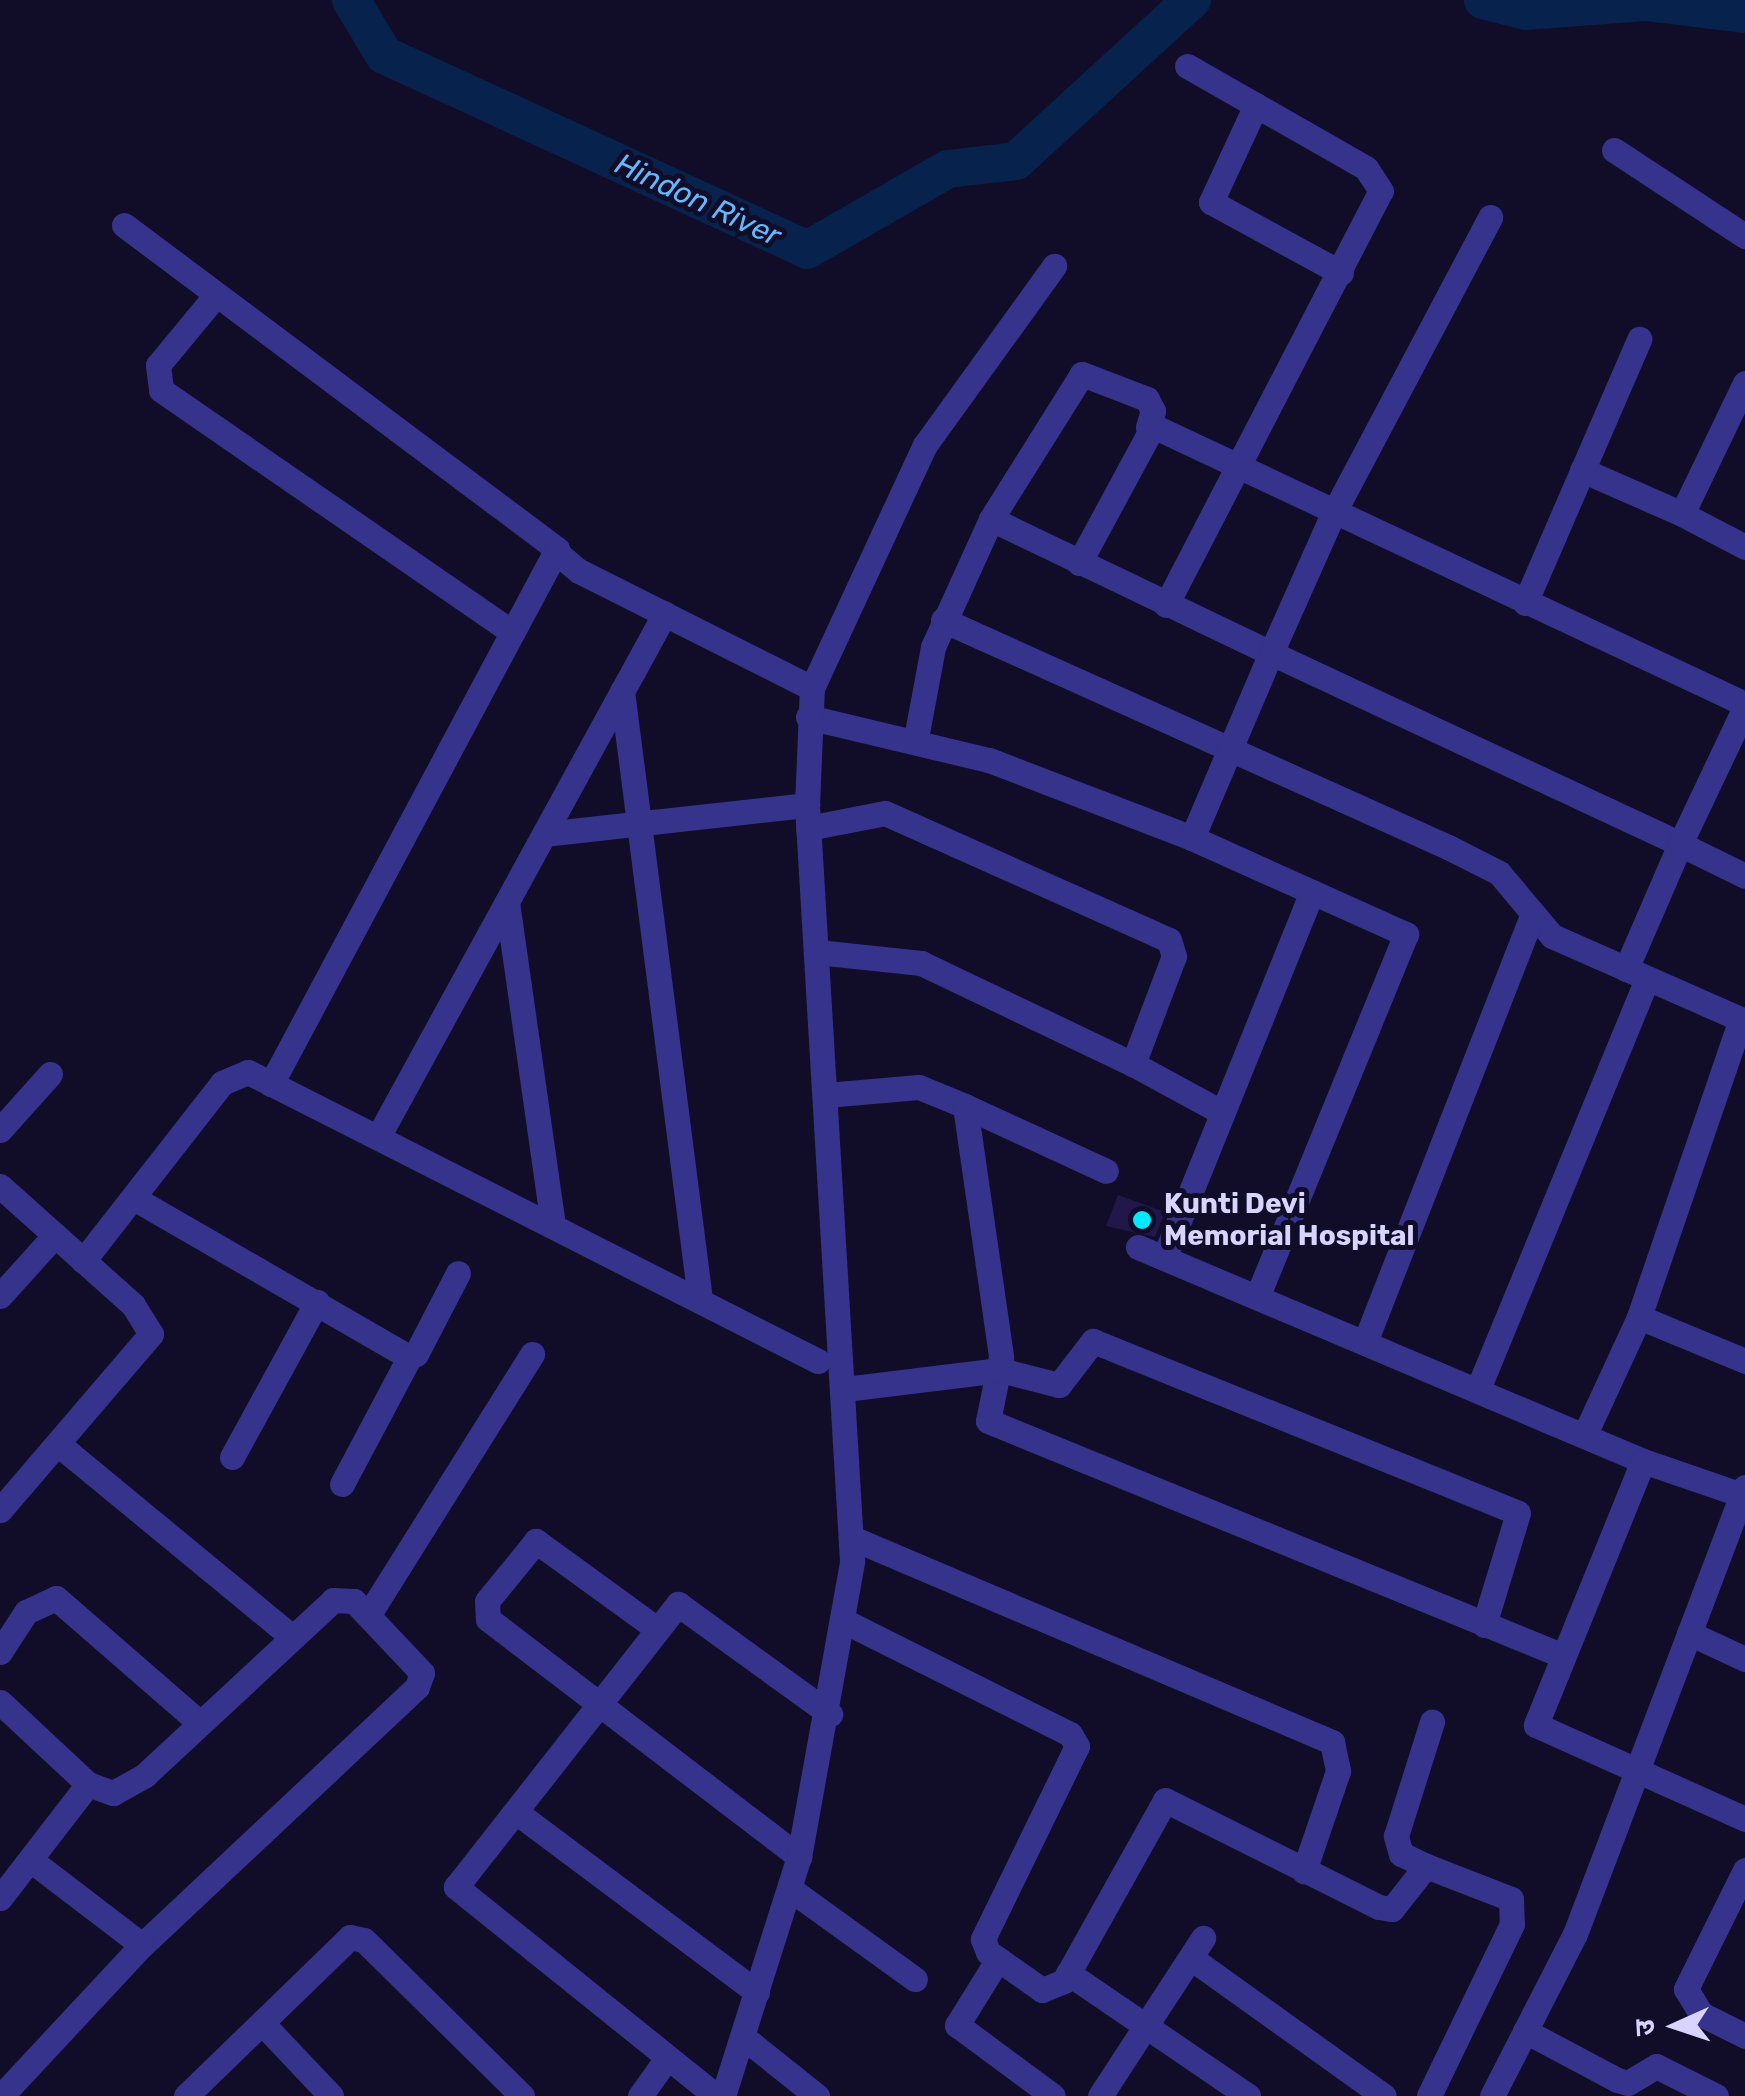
<!DOCTYPE html>
<meta charset="utf-8">
<style>
body{margin:0}
#map{position:relative;width:1745px;height:2096px;overflow:hidden;background:#110d28;font-family:Rubik,"Noto Sans Devanagari",sans-serif}
div>[style]{position:absolute}
[style*='--x']{left:calc(var(--x)*1px);top:calc(var(--y)*1px);width:calc(var(--w)*1px);rotate:calc(var(--a)*1deg)}
.river>*{height:38px;margin:-19px;padding:0 19px;transform-origin:19px;border-radius:19px;background:#07224d}
.building>*{inset:0;background:#21174b}
.street>*{height:25px;margin:-12.5px;padding:0 12.5px;transform-origin:12.5px;border-radius:12.5px;background:#35338c}
.dots>*{width:28px;height:28px;translate:-50% -50%;box-sizing:border-box;border:5px solid #110d28;border-radius:50%}
span{translate:-50% -50%;white-space:nowrap;text-align:center;line-height:1.15;-webkit-text-stroke:10px #110d28;paint-order:stroke}
.poi-label{font-size:28px;color:#d8d4ff;font-weight:700}
.left{translate:0 -50%;text-align:left}
.water-label{font-size:30px;color:#62b9ff;font-style:italic}
.north{position:absolute;left:1625px;top:1976px;width:100px;height:100px;-webkit-text-stroke:8px #110d28;paint-order:stroke;rotate:267deg;font-size:28px;font-weight:700;line-height:40px;text-align:center;color:#d8d4ff}
.north::after{content:'';display:block;margin:auto;width:35px;height:45px;background:#d8d4ff;clip-path:polygon(50% 0,100% 100%,50% 72%,0 100%)}
</style>
<div id="map">
<div class="river">
<div style="--x:351;--y:0;--w:64;--a:59"></div>
<div style="--x:384;--y:55;--w:466;--a:24.7"></div>
<div style="--x:807;--y:250;--w:163;--a:-29.9"></div>
<div style="--x:948;--y:169;--w:68;--a:-6.7"></div>
<div style="--x:1016;--y:161;--w:239;--a:-42.5"></div>
<div style="--x:1483;--y:0;--w:44;--a:14.3"></div>
<div style="--x:1526;--y:11;--w:120;--a:-4.3"></div>
<div style="--x:1646;--y:2;--w:100;--a:6.9"></div>
</div>
<div class="building">
<div style="clip-path:polygon(1118px 1195px,1165px 1212px,1155px 1237px,1106px 1226px)"></div>
</div>
<div class="street">
<div style="--x:1256;--y:105;--w:107;--a:114.9"></div>
<div style="--x:1211;--y:202;--w:148;--a:28.6"></div>
<div style="--x:1614;--y:150;--w:157;--a:33.3"></div>
<div style="--x:124;--y:225;--w:541;--a:36.81"></div>
<div style="--x:557;--y:549;--w:607;--a:118.13"></div>
<div style="--x:216;--y:295;--w:91;--a:129.6"></div>
<div style="--x:158;--y:365;--w:25;--a:83"></div>
<div style="--x:161;--y:390;--w:425;--a:34.6"></div>
<div style="--x:1745;--y:383;--w:145;--a:115.7"></div>
<div style="--x:1682;--y:514;--w:71;--a:27.6"></div>
<div style="--x:1148;--y:427;--w:17;--a:-73"></div>
<div style="--x:1153;--y:411;--w:13;--a:-117"></div>
<div style="--x:1147;--y:399;--w:70;--a:-159"></div>
<div style="--x:1082;--y:374;--w:171;--a:122.1"></div>
<div style="--x:991;--y:519;--w:310;--a:25.6"></div>
<div style="--x:1271;--y:653;--w:152;--a:-66"></div>
<div style="--x:1333;--y:514;--w:336;--a:-62.1"></div>
<div style="--x:1582;--y:470;--w:109;--a:23.7"></div>
<div style="--x:556;--y:552;--w:30;--a:40"></div>
<div style="--x:579;--y:571;--w:261;--a:26.7"></div>
<div style="--x:1079;--y:563;--w:156;--a:-61.6"></div>
<div style="--x:1153;--y:426;--w:654;--a:25.15"></div>
<div style="--x:1525;--y:603;--w:288;--a:-66.6"></div>
<div style="--x:1166;--y:605;--w:466;--a:-62.6"></div>
<div style="--x:1381;--y:191;--w:27;--a:-123"></div>
<div style="--x:1366;--y:168;--w:206;--a:-150.3"></div>
<div style="--x:943;--y:620;--w:556;--a:24.21"></div>
<div style="--x:1450;--y:848;--w:55;--a:27"></div>
<div style="--x:1499;--y:873;--w:82;--a:49.9"></div>
<div style="--x:1552;--y:936;--w:211;--a:23.8"></div>
<div style="--x:622;--y:691;--w:613;--a:82.69"></div>
<div style="--x:808;--y:717;--w:186;--a:13.4"></div>
<div style="--x:989;--y:760;--w:217;--a:21"></div>
<div style="--x:1192;--y:838;--w:201;--a:-66.9"></div>
<div style="--x:1271;--y:653;--w:451;--a:25"></div>
<div style="--x:1680;--y:844;--w:152;--a:-64.6"></div>
<div style="--x:916;--y:738;--w:93;--a:-79.4"></div>
<div style="--x:933;--y:647;--w:141;--a:-65.6"></div>
<div style="--x:808;--y:828;--w:78;--a:-11"></div>
<div style="--x:885;--y:813;--w:311;--a:24.1"></div>
<div style="--x:1169;--y:940;--w:17;--a:73"></div>
<div style="--x:1174;--y:956;--w:116;--a:110.8"></div>
<div style="--x:1133;--y:1064;--w:102;--a:28.6"></div>
<div style="--x:544;--y:834;--w:265;--a:-6.3"></div>
<div style="--x:1192;--y:838;--w:235;--a:24.2"></div>
<div style="--x:1406;--y:934;--w:392;--a:112.3"></div>
<div style="--x:507;--y:902;--w:326;--a:81.9"></div>
<div style="--x:817;--y:952;--w:105;--a:6"></div>
<div style="--x:921;--y:963;--w:235;--a:25.5"></div>
<div style="--x:1626;--y:969;--w:136;--a:-66.6"></div>
<div style="--x:1680;--y:844;--w:72;--a:26.2"></div>
<div style="--x:1741;--y:1019;--w:315;--a:108.9"></div>
<div style="--x:1639;--y:1317;--w:115;--a:22.5"></div>
<div style="--x:826;--y:1095;--w:93;--a:-4.9"></div>
<div style="--x:919;--y:1087;--w:50;--a:22.4"></div>
<div style="--x:965;--y:1106;--w:254;--a:81.8"></div>
<div style="--x:1001;--y:1357;--w:65;--a:101.5"></div>
<div style="--x:988;--y:1421;--w:619;--a:22.21"></div>
<div style="--x:965;--y:1106;--w:155;--a:24.7"></div>
<div style="--x:0;--y:1130;--w:75;--a:-48.2"></div>
<div style="--x:378;--y:1137;--w:597;--a:-61.29"></div>
<div style="--x:0;--y:1186;--w:178;--a:41.8"></div>
<div style="--x:133;--y:1305;--w:34;--a:58"></div>
<div style="--x:151;--y:1334;--w:232;--a:130.6"></div>
<div style="--x:137;--y:1200;--w:312;--a:30"></div>
<div style="--x:407;--y:1356;--w:9;--a:-13"></div>
<div style="--x:416;--y:1354;--w:91;--a:-62.6"></div>
<div style="--x:1138;--y:1247;--w:548;--a:22.97"></div>
<div style="--x:1164;--y:1258;--w:395;--a:-68"></div>
<div style="--x:83;--y:1261;--w:226;--a:-52"></div>
<div style="--x:222;--y:1083;--w:28;--a:-23"></div>
<div style="--x:248;--y:1072;--w:639;--a:26.89"></div>
<div style="--x:0;--y:1296;--w:82;--a:-48"></div>
<div style="--x:1365;--y:1342;--w:458;--a:-68.6"></div>
<div style="--x:845;--y:1389;--w:156;--a:-7"></div>
<div style="--x:1000;--y:1370;--w:61;--a:14.3"></div>
<div style="--x:1059;--y:1385;--w:56;--a:-52.3"></div>
<div style="--x:1093;--y:1341;--w:458;--a:22"></div>
<div style="--x:1518;--y:1513;--w:117;--a:106.9"></div>
<div style="--x:1478;--y:1389;--w:444;--a:-67.6"></div>
<div style="--x:1585;--y:1434;--w:129;--a:-65.2"></div>
<div style="--x:58;--y:1444;--w:302;--a:39.5"></div>
<div style="--x:232;--y:1457;--w:177;--a:-61.3"></div>
<div style="--x:342;--y:1484;--w:145;--a:-62"></div>
<div style="--x:1742;--y:1495;--w:105;--a:-161"></div>
<div style="--x:1643;--y:1461;--w:285;--a:112.1"></div>
<div style="--x:1536;--y:1725;--w:229;--a:24.2"></div>
<div style="--x:852;--y:1538;--w:522;--a:23.03"></div>
<div style="--x:1332;--y:1742;--w:30;--a:78"></div>
<div style="--x:1338;--y:1771;--w:106;--a:108.8"></div>
<div style="--x:369;--y:1614;--w:307;--a:-57.9"></div>
<div style="--x:846;--y:1622;--w:250;--a:26.6"></div>
<div style="--x:1070;--y:1734;--w:14;--a:60"></div>
<div style="--x:1077;--y:1746;--w:215;--a:116"></div>
<div style="--x:983;--y:1939;--w:14;--a:69"></div>
<div style="--x:988;--y:1952;--w:66;--a:35.1"></div>
<div style="--x:1042;--y:1990;--w:24;--a:-22"></div>
<div style="--x:1064;--y:1981;--w:207;--a:-60.8"></div>
<div style="--x:1165;--y:1800;--w:239;--a:26.6"></div>
<div style="--x:1379;--y:1907;--w:13;--a:9"></div>
<div style="--x:1392;--y:1909;--w:55;--a:-51.7"></div>
<div style="--x:1426;--y:1866;--w:91;--a:21.2"></div>
<div style="--x:1511;--y:1899;--w:25;--a:88"></div>
<div style="--x:1512;--y:1924;--w:191;--a:115.8"></div>
<div style="--x:657;--y:1629;--w:150;--a:-144"></div>
<div style="--x:536;--y:1541;--w:77;--a:129.2"></div>
<div style="--x:487;--y:1601;--w:18;--a:87"></div>
<div style="--x:488;--y:1619;--w:392;--a:37.4"></div>
<div style="--x:1689;--y:1633;--w:62;--a:24.9"></div>
<div style="--x:0;--y:1652;--w:48;--a:-57"></div>
<div style="--x:26;--y:1612;--w:33;--a:-25"></div>
<div style="--x:56;--y:1598;--w:191;--a:41"></div>
<div style="--x:0;--y:1702;--w:120;--a:43"></div>
<div style="--x:88;--y:1784;--w:27;--a:20"></div>
<div style="--x:113;--y:1793;--w:37;--a:-29"></div>
<div style="--x:145;--y:1775;--w:257;--a:-42.9"></div>
<div style="--x:333;--y:1600;--w:21;--a:3"></div>
<div style="--x:354;--y:1601;--w:99;--a:46.6"></div>
<div style="--x:422;--y:1673;--w:15;--a:110"></div>
<div style="--x:417;--y:1687;--w:377;--a:136.8"></div>
<div style="--x:142;--y:1945;--w:207;--a:133"></div>
<div style="--x:516;--y:1812;--w:301;--a:36.8"></div>
<div style="--x:32;--y:1861;--w:138;--a:37.4"></div>
<div style="--x:1426;--y:1866;--w:28;--a:-154"></div>
<div style="--x:1401;--y:1854;--w:19;--a:-106"></div>
<div style="--x:1396;--y:1836;--w:120;--a:-72.5"></div>
<div style="--x:1745;--y:1870;--w:133;--a:116.4"></div>
<div style="--x:1686;--y:1989;--w:29;--a:59"></div>
<div style="--x:1701;--y:2014;--w:49;--a:26.6"></div>
<div style="--x:790;--y:1889;--w:154;--a:35.8"></div>
<div style="--x:0;--y:1898;--w:144;--a:-52.3"></div>
<div style="--x:1191;--y:1958;--w:237;--a:35.6"></div>
<div style="--x:998;--y:1959;--w:78;--a:121.8"></div>
<div style="--x:957;--y:2025;--w:119;--a:36.5"></div>
<div style="--x:1068;--y:1973;--w:218;--a:34.3"></div>
<div style="--x:263;--y:2024;--w:99;--a:46.6"></div>
<div style="--x:1525;--y:2031;--w:104;--a:28"></div>
<div style="--x:1617;--y:2080;--w:11;--a:15"></div>
<div style="--x:1628;--y:2083;--w:33;--a:-31"></div>
<div style="--x:1656;--y:2066;--w:67;--a:26.6"></div>
<div style="--x:743;--y:2037;--w:95;--a:38.6"></div>
<div style="--x:186;--y:2096;--w:228;--a:-44.1"></div>
<div style="--x:350;--y:1937;--w:14;--a:12"></div>
<div style="--x:364;--y:1940;--w:222;--a:44.6"></div>
<div style="--x:640;--y:2096;--w:43;--a:-54.5"></div>
<div style="--x:716;--y:2096;--w:334;--a:-141.2"></div>
<div style="--x:456;--y:1887;--w:360;--a:-51.9"></div>
<div style="--x:678;--y:1604;--w:188;--a:35.9"></div>
<div style="--x:723;--y:2096;--w:251;--a:-72.4"></div>
<div style="--x:799;--y:1857;--w:301;--a:-79.8"></div>
<div style="--x:852;--y:1561;--w:757;--a:-93.41"></div>
<div style="--x:807;--y:805;--w:117;--a:-87.6"></div>
<div style="--x:812;--y:688;--w:268;--a:-65.1"></div>
<div style="--x:925;--y:445;--w:221;--a:-54.2"></div>
<div style="--x:1100;--y:2096;--w:189;--a:-56.9"></div>
<div style="--x:1492;--y:2096;--w:182;--a:-62.9"></div>
<div style="--x:1575;--y:1934;--w:478;--a:-69.2"></div>
</div>
<div class="dots">
<div style="left:1142px;top:1220px;background:#00eaff"></div>
</div>
<div class="poi-label">
<span class="left" style="left:1164px;top:1220px">Kunti Devi<br>Memorial Hospital</span>
</div>
<div class="water-label">
<span style="left:698px;top:200px;rotate:25deg">Hindon River</span>
</div>
<div class="north">उ</div>
</div>
